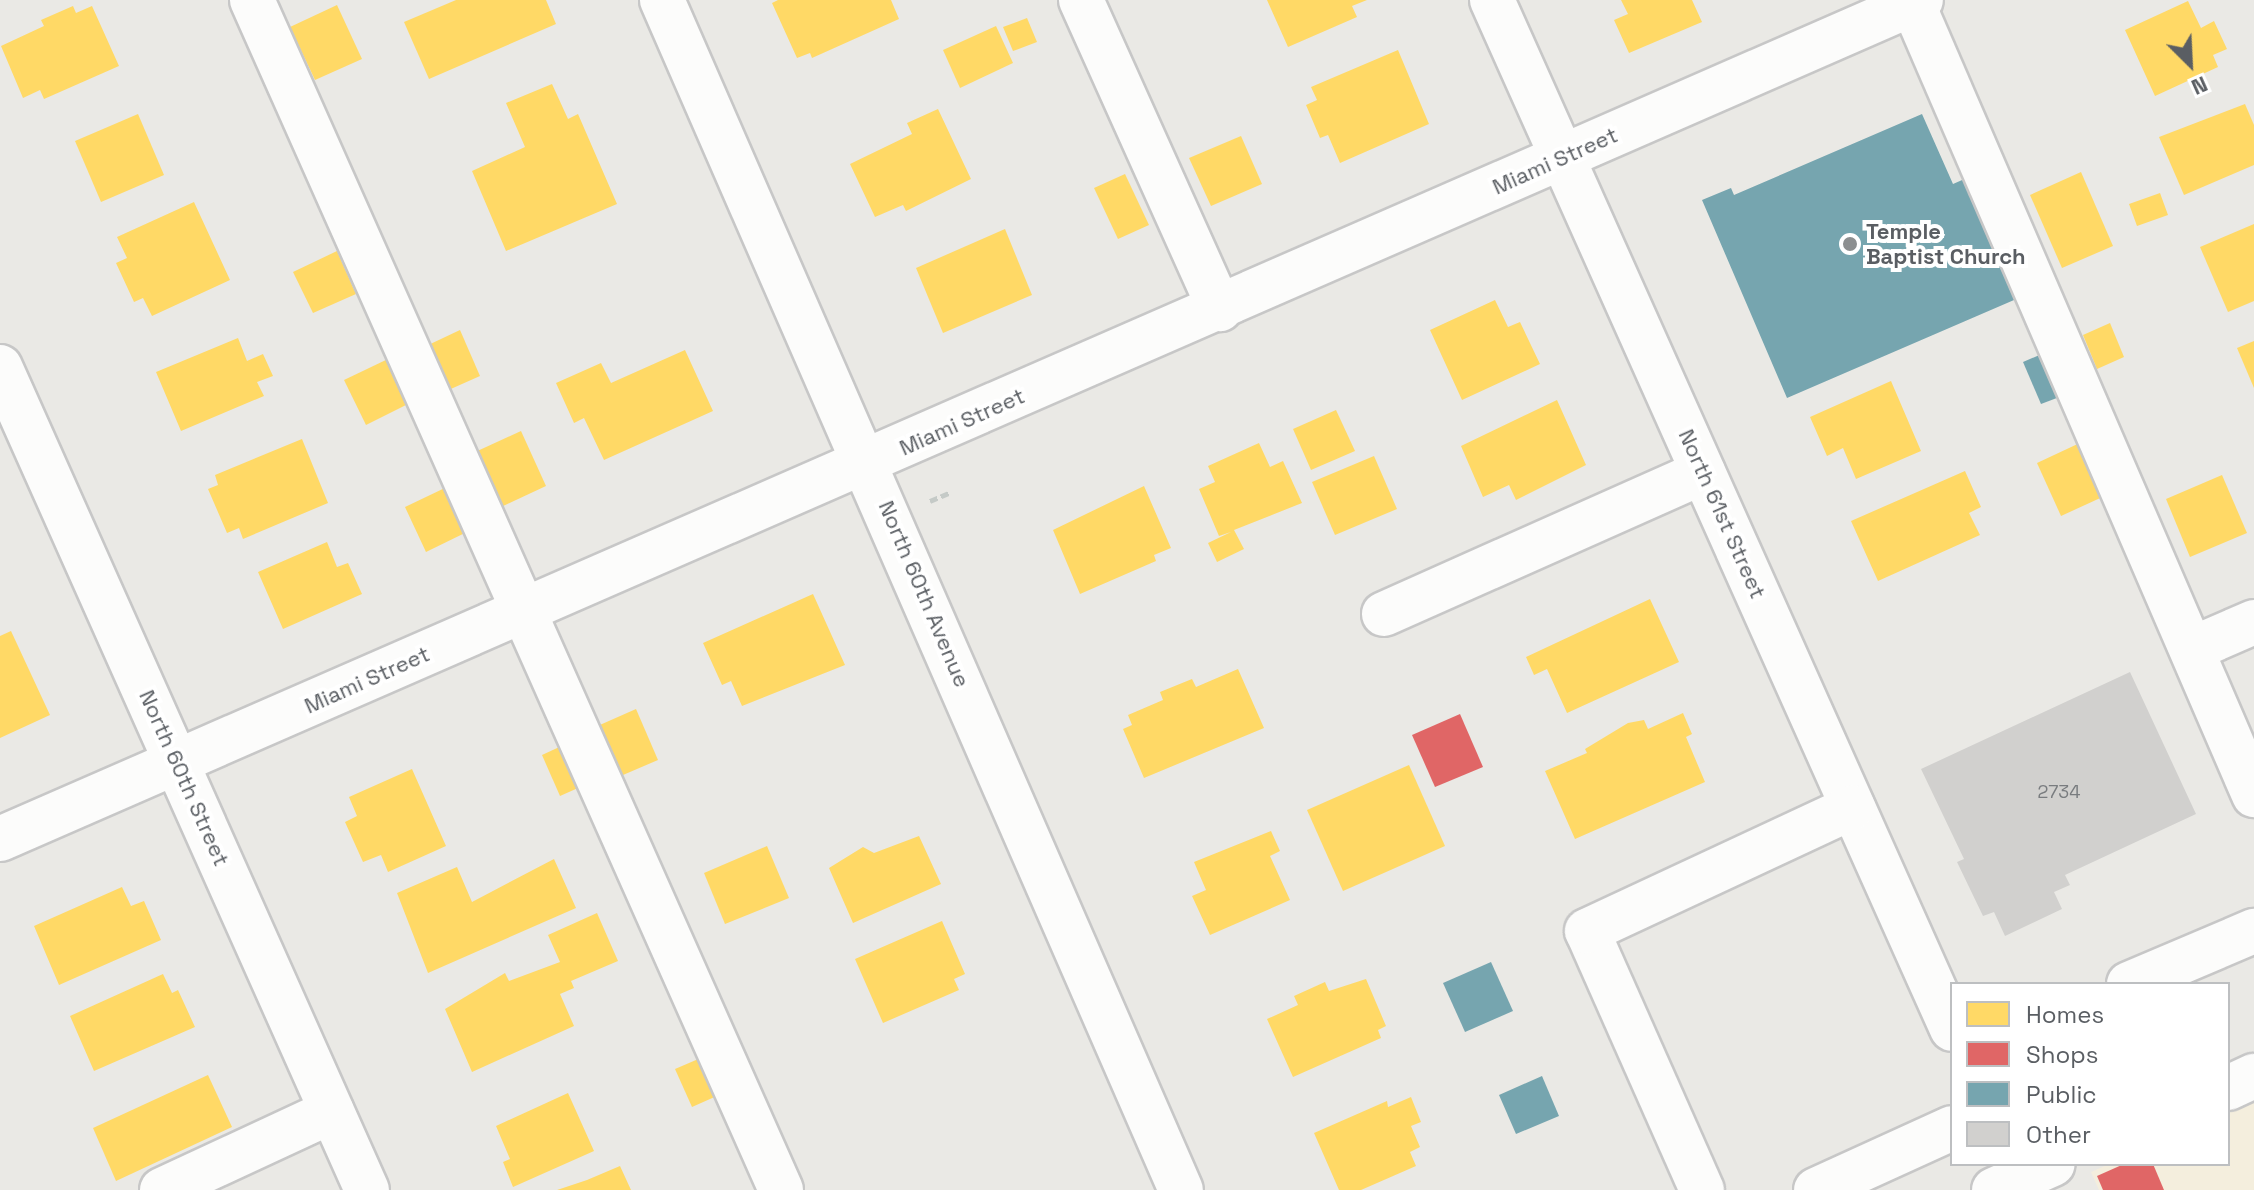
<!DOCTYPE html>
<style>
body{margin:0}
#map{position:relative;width:2254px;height:1190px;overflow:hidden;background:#eae9e5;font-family:"Space Grotesk",sans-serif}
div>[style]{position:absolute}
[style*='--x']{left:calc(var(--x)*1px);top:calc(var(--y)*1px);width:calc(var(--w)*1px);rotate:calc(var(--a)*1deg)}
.commercial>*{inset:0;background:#f4eedd}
.homes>*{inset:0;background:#ffd966}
.shops>*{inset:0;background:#e06666}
.public>*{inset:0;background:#76a5af}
.building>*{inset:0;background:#d1d0ce}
.path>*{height:5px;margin-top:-2.5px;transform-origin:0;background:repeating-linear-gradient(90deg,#c5cac7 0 8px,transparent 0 12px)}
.roads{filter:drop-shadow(2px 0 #c7c7c7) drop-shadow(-2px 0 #c7c7c7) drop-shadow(0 2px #c7c7c7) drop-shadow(0 -2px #c7c7c7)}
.minor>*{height:44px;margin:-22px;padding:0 22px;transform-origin:22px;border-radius:22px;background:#fcfcfb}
.dots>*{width:22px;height:22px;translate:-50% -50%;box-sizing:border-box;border:4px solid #fff;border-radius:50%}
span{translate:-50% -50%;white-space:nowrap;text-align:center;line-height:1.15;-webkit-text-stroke:8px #fff;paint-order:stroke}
.number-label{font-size:18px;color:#797c7f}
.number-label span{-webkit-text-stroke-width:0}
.street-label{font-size:22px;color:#5a5e63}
.poi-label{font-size:22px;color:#5a5e63;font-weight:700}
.left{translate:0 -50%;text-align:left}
.legend{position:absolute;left:1950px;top:982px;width:280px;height:184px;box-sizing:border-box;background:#fff;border:2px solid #bdbfc1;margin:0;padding:10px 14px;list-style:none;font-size:24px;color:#5a5e63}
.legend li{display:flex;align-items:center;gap:16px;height:40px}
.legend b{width:40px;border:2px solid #bdbfc1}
.north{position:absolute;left:2150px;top:24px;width:80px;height:80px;-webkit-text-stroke:6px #fff;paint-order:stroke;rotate:156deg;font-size:22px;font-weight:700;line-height:32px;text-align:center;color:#5a5e63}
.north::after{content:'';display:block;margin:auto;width:28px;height:36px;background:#5a5e63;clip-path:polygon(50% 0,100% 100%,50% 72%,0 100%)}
</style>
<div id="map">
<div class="commercial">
<div style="clip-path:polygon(2254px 1100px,2254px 1190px,2099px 1190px,2091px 1172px,2109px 1164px,2228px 1164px,2228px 1111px)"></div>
</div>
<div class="homes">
<div style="clip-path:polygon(456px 0,546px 0,556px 24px,429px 79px,404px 22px)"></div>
<div style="clip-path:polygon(778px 0,891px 0,899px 19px,812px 58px,810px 53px,797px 58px,772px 3px)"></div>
<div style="clip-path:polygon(1267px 0,1367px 0,1352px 6px,1357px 17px,1288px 47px)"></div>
<div style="clip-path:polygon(1621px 0,1692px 0,1702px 22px,1629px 53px,1614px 20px,1628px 14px)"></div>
<div style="clip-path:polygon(2188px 1px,2201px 28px,2214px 21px,2227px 49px,2213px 55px,2218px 67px,2155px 96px,2125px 30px)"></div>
<div style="clip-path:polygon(337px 5px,362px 59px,315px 80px,290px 27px)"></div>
<div style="clip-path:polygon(73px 6px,76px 13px,92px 6px,119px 66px,44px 99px,40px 90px,23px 98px,1px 46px,44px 26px,41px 20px)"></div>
<div style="clip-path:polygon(1027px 18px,1037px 42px,1013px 51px,1003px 27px)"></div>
<div style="clip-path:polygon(996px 26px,1013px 63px,960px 88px,943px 50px)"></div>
<div style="clip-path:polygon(1398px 50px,1429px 124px,1340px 163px,1328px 135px,1320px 138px,1306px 105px,1317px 100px,1311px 87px)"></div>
<div style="clip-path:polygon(552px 84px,568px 119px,578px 114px,617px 204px,506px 251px,472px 171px,525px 147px,506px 103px)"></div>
<div style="clip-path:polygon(2245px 104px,2254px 125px,2254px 165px,2184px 195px,2159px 137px)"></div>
<div style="clip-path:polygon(938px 109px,971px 179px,906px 211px,903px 205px,875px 217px,850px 164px,912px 134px,907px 123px)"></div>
<div style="clip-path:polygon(138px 114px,164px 175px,101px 202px,75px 141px)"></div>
<div style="clip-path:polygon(1241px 136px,1262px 184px,1211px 206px,1189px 158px)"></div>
<div style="clip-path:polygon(2081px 172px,2113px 246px,2062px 268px,2030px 195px)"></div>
<div style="clip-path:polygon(1125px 174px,1149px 225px,1118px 239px,1094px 188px)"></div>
<div style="clip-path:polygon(2160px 193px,2168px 215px,2137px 226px,2129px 204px)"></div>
<div style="clip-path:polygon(194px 202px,230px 280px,152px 316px,143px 298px,134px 302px,116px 263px,127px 258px,117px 237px)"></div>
<div style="clip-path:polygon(2254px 224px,2254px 301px,2228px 312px,2200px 247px)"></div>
<div style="clip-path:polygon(1005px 229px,1032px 295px,943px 333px,916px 268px)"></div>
<div style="clip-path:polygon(337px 251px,356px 294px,313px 313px,293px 272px)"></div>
<div style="clip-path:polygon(1495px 300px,1508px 327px,1520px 322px,1540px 364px,1462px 400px,1430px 330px)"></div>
<div style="clip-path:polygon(2110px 323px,2124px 357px,2097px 369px,2083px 335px)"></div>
<div style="clip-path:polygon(460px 330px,480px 376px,444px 392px,424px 347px)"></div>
<div style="clip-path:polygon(238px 338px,247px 361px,263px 354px,273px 376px,257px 382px,264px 396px,181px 431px,156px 372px)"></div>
<div style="clip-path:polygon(2254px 341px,2254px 388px,2237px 348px)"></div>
<div style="clip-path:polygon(685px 350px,713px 411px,604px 460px,584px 418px,574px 423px,556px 383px,601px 363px,611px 383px)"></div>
<div style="clip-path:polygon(390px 358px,412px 402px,366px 425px,344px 380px)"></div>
<div style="clip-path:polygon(1891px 381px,1921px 451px,1856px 479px,1843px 448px,1827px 456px,1810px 417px)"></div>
<div style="clip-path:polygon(1557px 400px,1586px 465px,1516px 500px,1509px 485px,1483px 497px,1461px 446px)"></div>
<div style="clip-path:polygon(1336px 410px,1355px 451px,1311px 470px,1293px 429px)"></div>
<div style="clip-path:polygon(521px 431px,546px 486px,499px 508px,473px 453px)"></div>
<div style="clip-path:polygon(302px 439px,328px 503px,243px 539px,239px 528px,227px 533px,208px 489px,218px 485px,215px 475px)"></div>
<div style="clip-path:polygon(2084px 441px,2109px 494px,2061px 516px,2037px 463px)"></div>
<div style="clip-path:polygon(1259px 443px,1270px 467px,1283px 461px,1302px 503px,1234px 530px,1244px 549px,1217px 562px,1208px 543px,1231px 532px,1219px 536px,1199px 489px,1215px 482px,1208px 466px)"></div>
<div style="clip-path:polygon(1374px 456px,1397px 509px,1335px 535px,1312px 482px)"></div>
<div style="clip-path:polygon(1965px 471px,1981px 507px,1969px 513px,1980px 535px,1878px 581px,1851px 521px)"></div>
<div style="clip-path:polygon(2222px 475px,2247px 533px,2190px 557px,2166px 499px)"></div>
<div style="clip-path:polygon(449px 486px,471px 530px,426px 552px,405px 507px)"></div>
<div style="clip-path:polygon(1144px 486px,1171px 548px,1154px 555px,1156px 561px,1080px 594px,1053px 530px)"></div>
<div style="clip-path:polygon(327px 542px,337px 567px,348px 563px,362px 594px,283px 629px,258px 572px)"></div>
<div style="clip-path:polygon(813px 594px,845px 665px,742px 706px,731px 681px,722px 685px,703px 643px)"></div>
<div style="clip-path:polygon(1650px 599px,1679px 662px,1567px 713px,1547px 669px,1534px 675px,1526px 657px)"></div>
<div style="clip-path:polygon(11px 631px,50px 715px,0 738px,0 636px)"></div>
<div style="clip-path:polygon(1238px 669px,1264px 728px,1144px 778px,1123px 729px,1132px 725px,1128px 715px,1163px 700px,1160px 692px,1192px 679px,1196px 687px)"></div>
<div style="clip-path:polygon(636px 709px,658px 760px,616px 778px,593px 728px)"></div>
<div style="clip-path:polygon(1683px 713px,1692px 734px,1686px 737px,1705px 782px,1575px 839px,1545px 771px,1587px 753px,1585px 749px,1628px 723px,1644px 720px,1648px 729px)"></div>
<div style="clip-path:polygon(568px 743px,587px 784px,560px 796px,542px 755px)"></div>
<div style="clip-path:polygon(1409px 765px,1445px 846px,1343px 891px,1307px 810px)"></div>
<div style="clip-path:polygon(412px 769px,446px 846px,388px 872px,381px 855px,363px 862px,345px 822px,357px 816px,349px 797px)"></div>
<div style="clip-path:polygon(1271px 831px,1280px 851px,1270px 856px,1290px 900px,1210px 935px,1192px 896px,1206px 890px,1194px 862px)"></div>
<div style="clip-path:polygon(919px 836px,941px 884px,853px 923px,829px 868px,863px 847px,874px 853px)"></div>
<div style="clip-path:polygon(767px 846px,789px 898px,725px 924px,704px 873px)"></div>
<div style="clip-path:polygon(554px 859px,576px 908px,428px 973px,397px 893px,457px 867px,472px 902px)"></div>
<div style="clip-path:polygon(122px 887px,131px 906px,144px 901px,161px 940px,59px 985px,34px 926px)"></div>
<div style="clip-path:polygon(597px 913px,618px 961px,571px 981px,574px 988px,560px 994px,574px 1026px,472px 1072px,445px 1009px,505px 973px,509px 981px,560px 962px,548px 935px)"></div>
<div style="clip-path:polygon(942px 921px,965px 974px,954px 979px,959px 990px,883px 1023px,855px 959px)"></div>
<div style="clip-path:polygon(163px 974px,172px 993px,178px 990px,195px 1027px,94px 1071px,70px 1016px)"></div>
<div style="clip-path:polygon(1366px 979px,1386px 1026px,1378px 1030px,1381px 1038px,1293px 1077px,1267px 1019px,1298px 1005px,1294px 996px,1325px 982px,1329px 991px)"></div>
<div style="clip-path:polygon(703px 1057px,719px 1095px,692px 1107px,675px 1069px)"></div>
<div style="clip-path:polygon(208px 1075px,232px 1127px,116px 1181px,93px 1128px)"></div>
<div style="clip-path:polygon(568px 1093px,594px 1151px,513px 1187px,503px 1162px,510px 1159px,496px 1126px)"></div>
<div style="clip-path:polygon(1411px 1097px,1421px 1122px,1411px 1126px,1420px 1147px,1410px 1152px,1416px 1166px,1361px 1190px,1339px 1190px,1314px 1133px,1387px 1101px,1388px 1107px)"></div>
<div style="clip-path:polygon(620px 1166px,631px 1190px,557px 1190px,587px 1180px)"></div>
</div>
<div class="shops">
<div style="clip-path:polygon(1460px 714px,1483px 767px,1435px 787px,1412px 735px)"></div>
<div style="clip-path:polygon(2124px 1164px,2153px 1164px,2164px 1190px,2103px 1190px,2097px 1176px)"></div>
</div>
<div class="public">
<div style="clip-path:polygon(1922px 114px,1953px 184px,1969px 177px,2021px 297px,1787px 398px,1702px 200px,1731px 188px,1734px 195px)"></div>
<div style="clip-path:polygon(2051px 350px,2070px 393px,2041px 404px,2023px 362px)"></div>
<div style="clip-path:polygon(1491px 962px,1513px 1011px,1465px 1032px,1443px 983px)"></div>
<div style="clip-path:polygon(1542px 1076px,1559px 1116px,1516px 1134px,1499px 1095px)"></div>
</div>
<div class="building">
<div style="clip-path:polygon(2130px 672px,2196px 814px,2065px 875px,2070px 885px,2054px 892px,2062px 909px,2005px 936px,1994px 912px,1983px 916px,1957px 862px,1964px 859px,1921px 769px)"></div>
</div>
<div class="path">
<div style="--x:930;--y:501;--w:23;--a:-23"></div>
</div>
<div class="roads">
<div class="minor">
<div style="--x:252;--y:0;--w:1302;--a:66.03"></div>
<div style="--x:662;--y:0;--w:1298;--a:66.44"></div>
<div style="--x:1081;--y:0;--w:339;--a:65.8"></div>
<div style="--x:1492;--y:0;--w:1127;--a:65.91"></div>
<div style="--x:1911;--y:0;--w:866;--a:66.66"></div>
<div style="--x:0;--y:367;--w:901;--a:65.97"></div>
<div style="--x:1384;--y:614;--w:349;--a:-24"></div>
<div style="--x:2192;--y:649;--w:68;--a:-23.5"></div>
<div style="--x:0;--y:839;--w:2096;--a:-23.59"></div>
<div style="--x:2129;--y:984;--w:136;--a:-23"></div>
<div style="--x:2228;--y:1088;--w:29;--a:-25"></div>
<div style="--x:162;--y:1190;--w:187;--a:-24.9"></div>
<div style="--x:1702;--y:1190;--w:283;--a:-113.9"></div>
<div style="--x:1587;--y:931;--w:293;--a:-25"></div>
<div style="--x:1816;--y:1190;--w:149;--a:-24.5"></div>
<div style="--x:1994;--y:1190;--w:64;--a:-23.8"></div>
</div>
</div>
<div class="dots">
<div style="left:1850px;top:244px;background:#8c8f90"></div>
</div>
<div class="number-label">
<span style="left:2059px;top:792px">2734</span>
</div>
<div class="street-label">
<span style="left:1555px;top:161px;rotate:-24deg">Miami Street</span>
<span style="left:962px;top:422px;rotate:-24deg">Miami Street</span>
<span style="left:1722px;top:514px;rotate:66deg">North 61st Street</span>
<span style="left:924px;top:594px;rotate:67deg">North 60th Avenue</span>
<span style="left:367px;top:680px;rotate:-24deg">Miami Street</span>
<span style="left:184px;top:778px;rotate:66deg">North 60th Street</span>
</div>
<div class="poi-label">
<span class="left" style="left:1866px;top:244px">Temple<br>Baptist Church</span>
</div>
<ul class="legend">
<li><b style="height:22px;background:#ffd966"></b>Homes</li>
<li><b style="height:22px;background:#e06666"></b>Shops</li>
<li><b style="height:22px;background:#76a5af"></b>Public</li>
<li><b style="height:22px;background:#d1d0ce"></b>Other</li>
</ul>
<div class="north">N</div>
</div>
